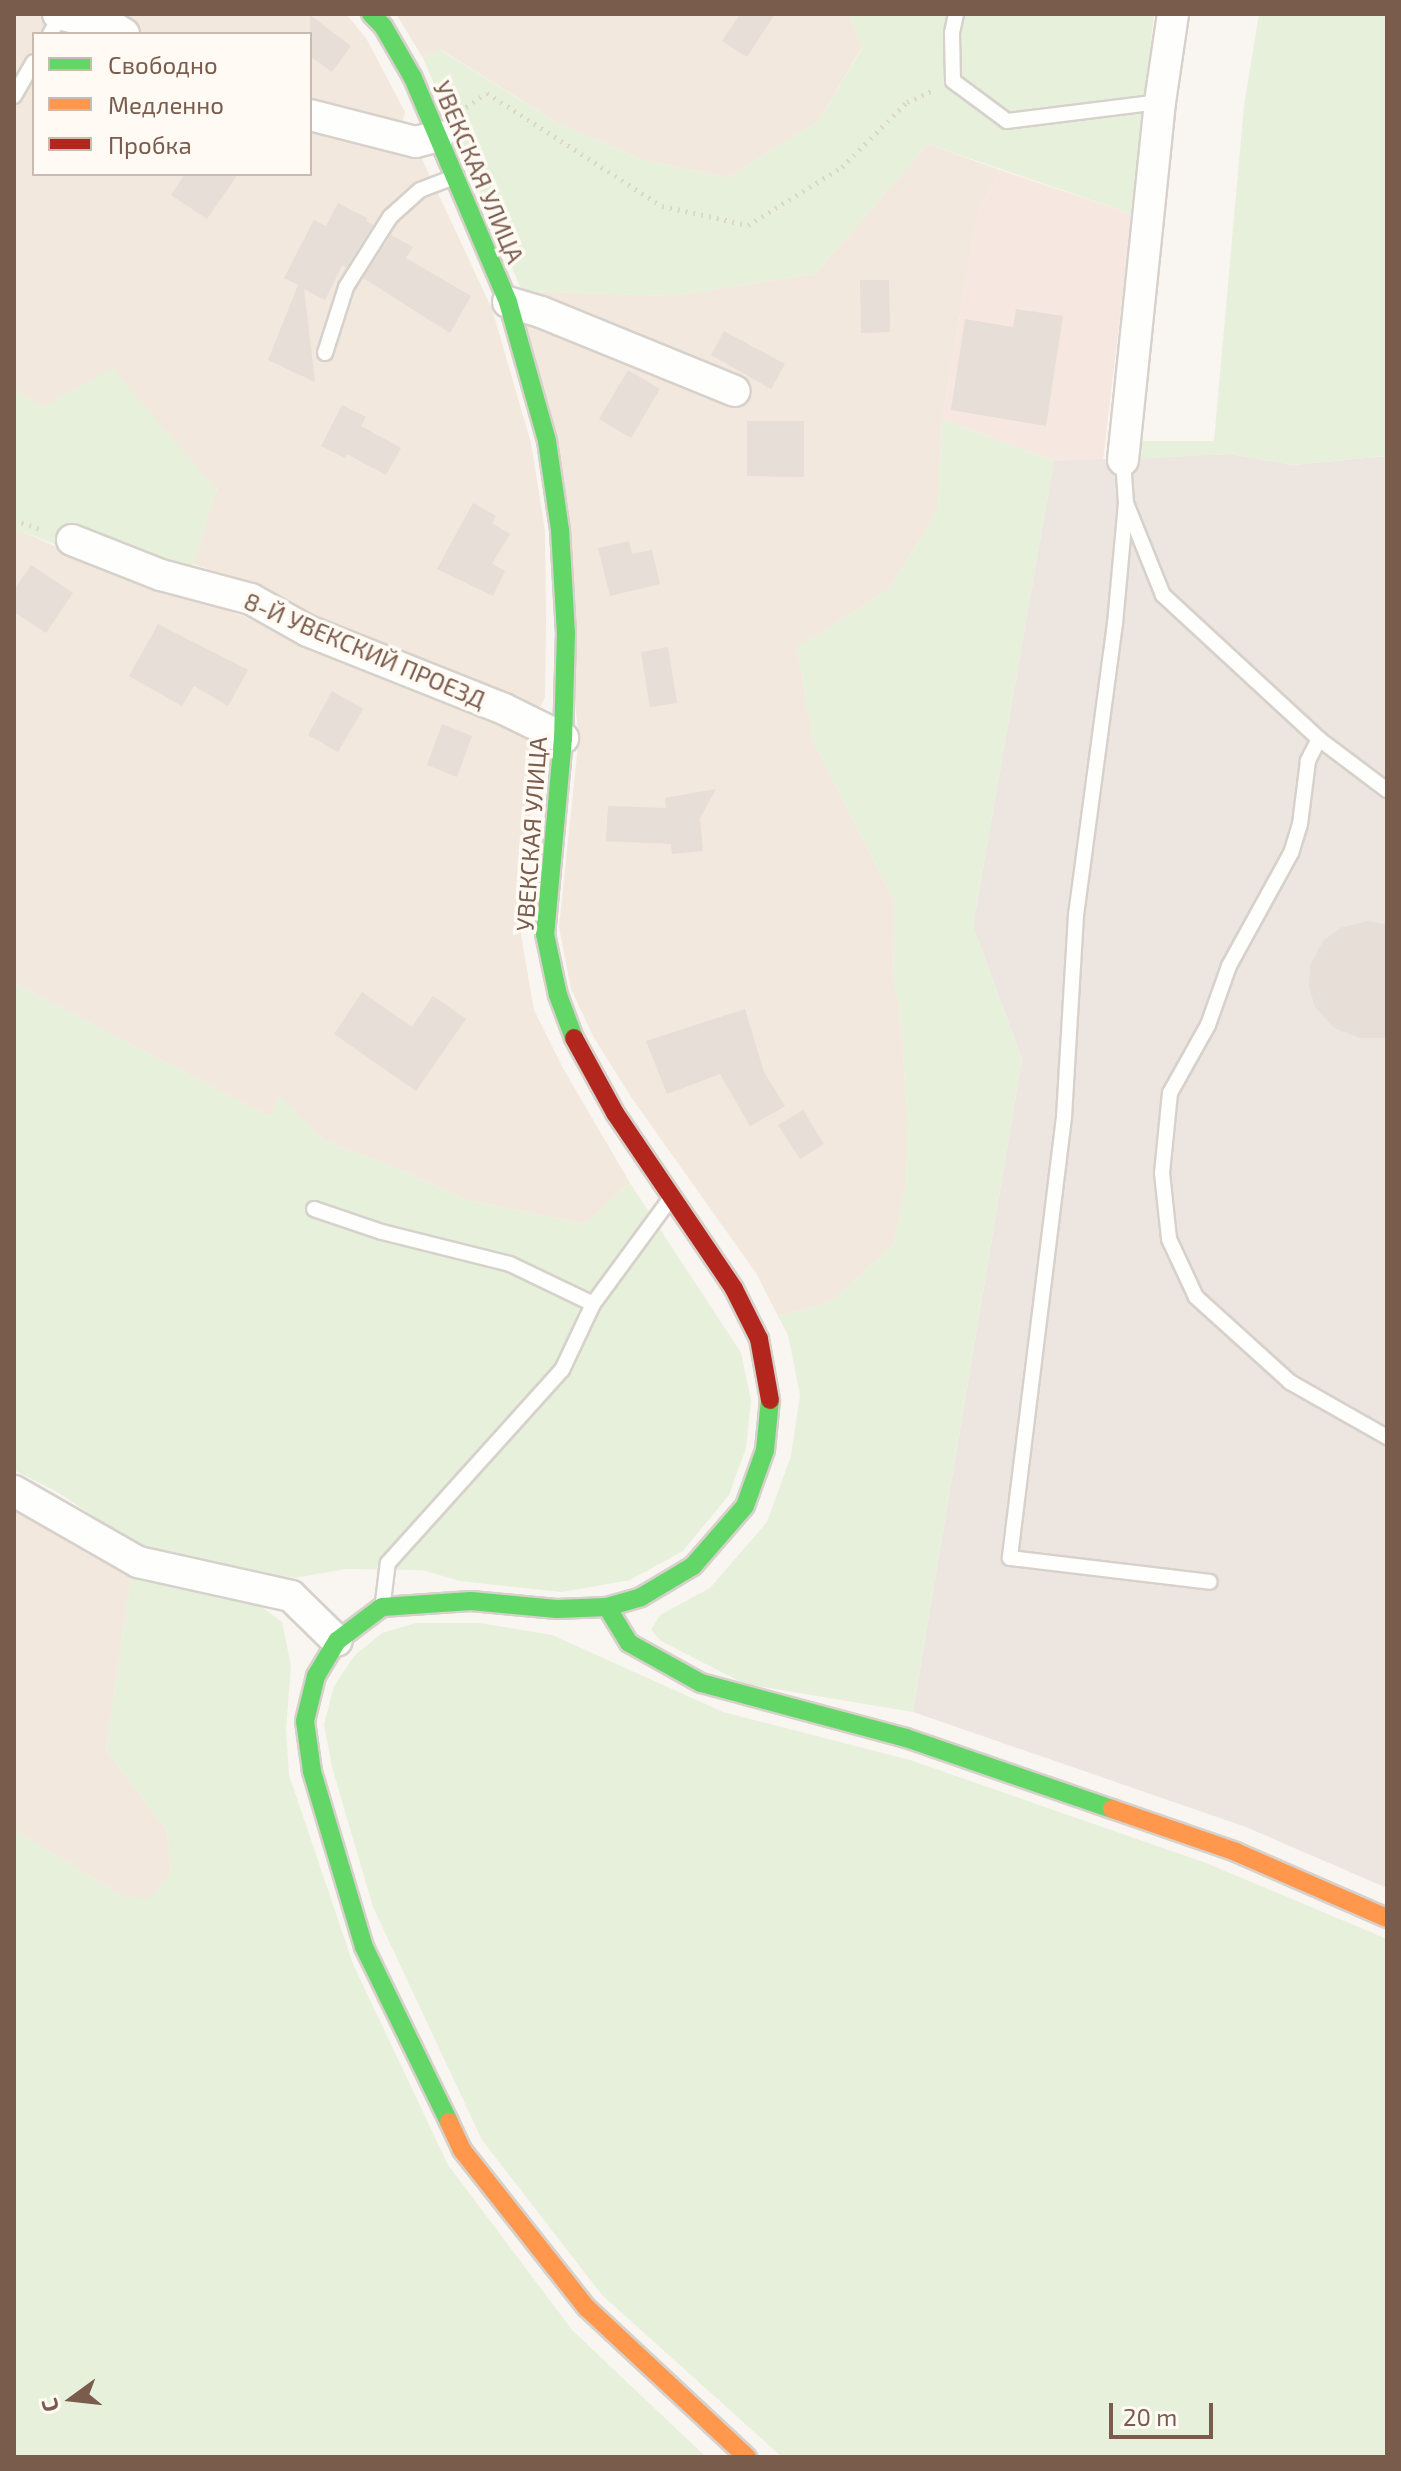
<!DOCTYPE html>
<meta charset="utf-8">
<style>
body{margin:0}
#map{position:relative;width:1401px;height:2471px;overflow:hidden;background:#f9f5f0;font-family:"Exo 2",sans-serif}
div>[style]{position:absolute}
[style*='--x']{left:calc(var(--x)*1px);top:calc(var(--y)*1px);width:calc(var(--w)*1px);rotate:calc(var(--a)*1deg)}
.residential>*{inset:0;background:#f2e8de}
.commercial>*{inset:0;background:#f6e8e1}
.industrial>*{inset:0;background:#ede5e0}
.green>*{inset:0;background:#e7f0db}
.building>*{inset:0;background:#e6ded7}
.path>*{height:5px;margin-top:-2.5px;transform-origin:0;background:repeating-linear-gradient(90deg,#dcd5d0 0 2px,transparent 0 8px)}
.roads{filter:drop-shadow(2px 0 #d7d1cb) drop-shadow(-2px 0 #d7d1cb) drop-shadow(0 2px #d7d1cb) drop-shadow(0 -2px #d7d1cb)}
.lane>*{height:14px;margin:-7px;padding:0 7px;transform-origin:7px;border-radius:7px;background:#fefefd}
.street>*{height:30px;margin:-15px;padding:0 15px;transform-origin:15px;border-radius:15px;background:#fefefd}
.fast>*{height:18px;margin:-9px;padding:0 9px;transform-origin:9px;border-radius:9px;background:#63d668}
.slow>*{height:18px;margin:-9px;padding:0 9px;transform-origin:9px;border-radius:9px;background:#ff974d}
.jam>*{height:18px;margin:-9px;padding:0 9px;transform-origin:9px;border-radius:9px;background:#b3261e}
span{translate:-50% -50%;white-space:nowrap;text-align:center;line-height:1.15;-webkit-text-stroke:7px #fffaf3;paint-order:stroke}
.street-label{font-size:24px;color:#7a5c4d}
.frame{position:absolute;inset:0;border:16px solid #7a5c4d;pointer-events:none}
.legend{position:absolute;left:32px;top:32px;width:280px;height:144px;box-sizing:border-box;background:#fffaf3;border:2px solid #cabbb1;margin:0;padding:10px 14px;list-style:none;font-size:24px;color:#7a5c4d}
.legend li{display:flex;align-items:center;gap:16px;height:40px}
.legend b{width:40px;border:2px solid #cabbb1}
.north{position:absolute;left:32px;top:2359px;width:80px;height:80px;-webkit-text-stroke:6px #fffaf3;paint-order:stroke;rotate:255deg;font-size:22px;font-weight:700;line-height:32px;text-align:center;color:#7a5c4d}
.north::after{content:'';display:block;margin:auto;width:28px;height:36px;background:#7a5c4d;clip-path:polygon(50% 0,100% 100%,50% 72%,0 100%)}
.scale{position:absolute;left:1109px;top:2403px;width:104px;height:36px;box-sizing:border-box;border:4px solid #7a5c4d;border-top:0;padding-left:10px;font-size:24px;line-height:28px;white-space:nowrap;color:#7a5c4d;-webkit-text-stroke:6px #fffaf3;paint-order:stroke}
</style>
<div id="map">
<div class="residential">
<div style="clip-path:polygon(14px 14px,36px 14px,104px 34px,34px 34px,34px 174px,310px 174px,310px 123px,409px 150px,422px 159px,492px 309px,531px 443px,545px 531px,546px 622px,545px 697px,541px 706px,532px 710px,316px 622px,261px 587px,193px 564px,217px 489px,42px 408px,14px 389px)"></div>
<div style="clip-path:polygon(94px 14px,346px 14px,366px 38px,405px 112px,401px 127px,310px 109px,310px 34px,137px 34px)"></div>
<div style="clip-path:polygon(396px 14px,849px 14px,862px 47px,819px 121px,727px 178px,640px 159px,559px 124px,440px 49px,423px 58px)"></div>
<div style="clip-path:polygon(928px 144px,1000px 170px,978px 212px,942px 419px,938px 510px,889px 589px,797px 648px,814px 743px,895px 902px,893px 973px,900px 1010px,908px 1125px,906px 1185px,894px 1244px,830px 1303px,778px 1316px,756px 1273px,631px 1097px,593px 1036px,571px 989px,559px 927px,579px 736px,522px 291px,671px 296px,815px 274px)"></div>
<div style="clip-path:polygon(19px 530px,75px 555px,257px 621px,329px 656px,528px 736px,536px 747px,521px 935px,534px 1010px,564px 1070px,630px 1183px,584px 1224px,467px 1200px,392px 1166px,325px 1141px,280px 1097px,270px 1117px,14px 983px,14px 536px)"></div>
<div style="clip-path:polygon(14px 1507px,131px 1577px,106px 1750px,167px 1831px,171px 1873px,148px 1901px,123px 1896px,14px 1830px)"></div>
</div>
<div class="commercial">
<div style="clip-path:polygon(1000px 170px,1132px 214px,1103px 461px,1054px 461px,942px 419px,978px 212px)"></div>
</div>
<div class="industrial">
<div style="clip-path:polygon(1230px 454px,1293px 465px,1387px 456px,1387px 1888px,1246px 1827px,913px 1712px,1022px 1059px,973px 926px,1054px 461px)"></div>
</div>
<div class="green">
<div style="clip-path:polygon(849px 14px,1154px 14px,1132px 214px,928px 144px,815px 274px,671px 296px,522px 291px,423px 58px,439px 49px,559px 124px,640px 159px,727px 178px,819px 121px,862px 48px)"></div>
<div style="clip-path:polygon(1259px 14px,1387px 14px,1387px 456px,1293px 465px,1230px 454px,1141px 459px,1142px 441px,1214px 441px,1244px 106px)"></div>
<div style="clip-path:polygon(112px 368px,217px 490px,193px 564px,167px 589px,19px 530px,14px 536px,14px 389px,42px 408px)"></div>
<div style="clip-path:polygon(942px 419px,1054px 461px,973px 926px,1022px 1059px,913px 1712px,745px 1684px,661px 1641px,651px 1630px,660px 1615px,710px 1588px,767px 1522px,791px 1456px,800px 1395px,788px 1335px,778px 1316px,830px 1303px,894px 1244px,906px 1185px,908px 1125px,900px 1010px,893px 973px,895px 902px,814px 743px,797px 648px,889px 589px,938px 510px)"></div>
<div style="clip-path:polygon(14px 983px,270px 1117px,280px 1096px,325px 1141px,392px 1166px,467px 1200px,584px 1224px,630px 1183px,741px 1353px,751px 1400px,746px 1448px,729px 1495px,683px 1551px,630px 1580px,562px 1592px,460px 1581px,422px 1570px,345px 1569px,295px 1578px,208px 1566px,136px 1545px,59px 1493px,14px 1470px)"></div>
<div style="clip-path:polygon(131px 1577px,259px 1605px,282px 1622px,291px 1666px,286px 1729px,289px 1775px,353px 1964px,448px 2165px,573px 2331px,706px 2457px,14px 2457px,14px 1830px,123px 1896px,148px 1900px,171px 1873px,167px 1831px,106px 1750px)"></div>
<div style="clip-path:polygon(416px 1623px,479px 1623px,552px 1635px,723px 1712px,910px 1760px,1206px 1863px,1387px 1939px,1387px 2457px,782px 2457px,602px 2295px,482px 2140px,373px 1907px,332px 1767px,324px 1725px,334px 1686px,354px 1656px,382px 1633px)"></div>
</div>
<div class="building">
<div style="clip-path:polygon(740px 14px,775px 14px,747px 57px,722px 41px)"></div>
<div style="clip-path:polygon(310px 15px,351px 46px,332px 72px,310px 56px)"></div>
<div style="clip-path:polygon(185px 174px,238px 174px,207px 219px,171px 195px)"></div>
<div style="clip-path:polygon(338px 203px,367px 218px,366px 221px,373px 225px,346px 268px,342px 266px,325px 300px,304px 289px,315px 382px,268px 360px,298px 285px,284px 278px,314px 220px,326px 226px)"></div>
<div style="clip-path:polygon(391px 235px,413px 247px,406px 258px,471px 296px,450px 333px,363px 278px)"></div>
<div style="clip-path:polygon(860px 280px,889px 280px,890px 332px,861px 333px)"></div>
<div style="clip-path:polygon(1016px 309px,1063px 316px,1046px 426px,951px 410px,965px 319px,1013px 327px)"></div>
<div style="clip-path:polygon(724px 331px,785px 364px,771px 389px,711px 355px)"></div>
<div style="clip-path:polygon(628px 370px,660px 389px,631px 438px,599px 419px)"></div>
<div style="clip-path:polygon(342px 405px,366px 417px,361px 426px,401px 448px,386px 475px,347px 454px,345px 458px,321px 446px)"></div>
<div style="clip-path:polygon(747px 421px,804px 421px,804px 477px,747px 476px)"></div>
<div style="clip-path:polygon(473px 503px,496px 516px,492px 523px,510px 534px,492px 564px,505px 571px,493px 596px,437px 569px)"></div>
<div style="clip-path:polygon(629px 541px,632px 554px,652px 550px,660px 584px,610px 596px,598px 548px)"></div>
<div style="clip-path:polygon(31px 565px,73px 593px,46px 633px,14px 612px,14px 590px)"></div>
<div style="clip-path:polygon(158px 624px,248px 670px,228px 706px,194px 686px,182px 706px,129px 676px)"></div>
<div style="clip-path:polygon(668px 647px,677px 703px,650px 707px,641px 652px)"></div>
<div style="clip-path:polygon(332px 691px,363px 709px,338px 752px,308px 735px)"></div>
<div style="clip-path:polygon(442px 724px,472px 736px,457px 777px,427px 765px)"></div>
<div style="clip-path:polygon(716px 789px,700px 818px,703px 851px,672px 854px,671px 844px,606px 841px,608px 806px,666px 808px,665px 798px)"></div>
<div style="clip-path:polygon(1367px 921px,1387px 924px,1387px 1038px,1360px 1038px,1334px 1028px,1315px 1007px,1309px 987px,1310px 966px,1323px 941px,1340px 928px)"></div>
<div style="clip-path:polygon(362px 992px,412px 1027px,433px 996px,466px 1019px,416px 1091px,334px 1034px)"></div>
<div style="clip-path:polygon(745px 1009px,764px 1072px,785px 1106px,750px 1126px,720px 1074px,667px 1094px,646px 1041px)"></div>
<div style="clip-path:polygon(803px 1110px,824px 1144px,800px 1159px,778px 1125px)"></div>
</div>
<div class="path">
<div style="--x:466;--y:107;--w:25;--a:-34"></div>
<div style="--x:487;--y:93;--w:208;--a:32.9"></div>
<div style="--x:662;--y:206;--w:88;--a:12.5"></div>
<div style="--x:748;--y:225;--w:110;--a:-31.7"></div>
<div style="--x:842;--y:167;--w:92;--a:-45"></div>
<div style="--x:907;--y:102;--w:30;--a:-24"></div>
<div style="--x:14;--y:520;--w:31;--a:19"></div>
</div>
<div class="roads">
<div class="lane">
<div style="--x:956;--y:14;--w:19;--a:102"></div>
<div style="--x:952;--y:33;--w:48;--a:88.8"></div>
<div style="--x:953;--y:81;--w:67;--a:36.5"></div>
<div style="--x:1007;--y:121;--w:154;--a:-7.1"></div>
<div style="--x:50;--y:34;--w:22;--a:-60"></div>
<div style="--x:14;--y:96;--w:39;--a:-60"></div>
<div style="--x:325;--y:353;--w:69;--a:-72.3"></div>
<div style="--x:346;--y:287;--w:83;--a:-57.8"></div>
<div style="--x:390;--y:217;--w:40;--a:-42"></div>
<div style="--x:420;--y:190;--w:33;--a:-21"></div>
<div style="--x:1123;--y:460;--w:43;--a:86"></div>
<div style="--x:1126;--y:503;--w:99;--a:68.1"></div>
<div style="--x:1163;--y:595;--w:212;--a:42.7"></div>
<div style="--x:1319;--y:739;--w:85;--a:36.9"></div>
<div style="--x:1126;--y:503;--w:121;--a:95.2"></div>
<div style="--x:1115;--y:623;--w:295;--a:97.6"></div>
<div style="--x:1076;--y:915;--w:202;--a:93.4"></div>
<div style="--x:1064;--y:1117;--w:444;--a:97"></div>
<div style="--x:1010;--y:1558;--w:201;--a:6.8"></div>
<div style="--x:1319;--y:739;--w:25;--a:117"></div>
<div style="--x:1308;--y:761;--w:64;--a:97.2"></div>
<div style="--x:1300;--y:824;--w:30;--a:107"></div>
<div style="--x:1291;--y:853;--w:129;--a:118.8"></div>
<div style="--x:1229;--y:966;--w:63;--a:109.6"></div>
<div style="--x:1208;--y:1025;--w:78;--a:119.2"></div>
<div style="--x:1170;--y:1093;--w:80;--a:95.7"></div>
<div style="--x:1162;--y:1173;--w:66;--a:83.9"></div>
<div style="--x:1169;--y:1239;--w:64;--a:65"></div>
<div style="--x:1196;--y:1297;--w:127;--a:42.1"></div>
<div style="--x:1290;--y:1382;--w:112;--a:29.6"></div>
<div style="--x:314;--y:1209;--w:72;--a:18.7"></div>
<div style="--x:382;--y:1232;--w:132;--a:14"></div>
<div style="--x:510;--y:1264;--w:92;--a:25.7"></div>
<div style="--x:383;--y:1602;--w:39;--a:-83"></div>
<div style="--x:388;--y:1563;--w:260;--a:-48"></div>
<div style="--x:562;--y:1370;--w:73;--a:-64.8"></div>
<div style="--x:593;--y:1304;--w:130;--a:-53.7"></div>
</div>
<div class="street">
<div style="--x:58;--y:14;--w:57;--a:13.3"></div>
<div style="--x:113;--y:27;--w:13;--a:32"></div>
<div style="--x:310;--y:115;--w:109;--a:14.3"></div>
<div style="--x:416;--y:142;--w:23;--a:-15"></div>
<div style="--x:508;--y:302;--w:34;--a:17"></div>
<div style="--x:541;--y:312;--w:209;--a:22.2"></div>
<div style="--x:1123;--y:460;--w:360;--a:-84.1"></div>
<div style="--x:1160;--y:102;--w:89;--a:-81.6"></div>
<div style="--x:72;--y:540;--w:96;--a:21.5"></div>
<div style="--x:161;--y:575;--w:93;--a:14.9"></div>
<div style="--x:251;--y:599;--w:65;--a:29.3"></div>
<div style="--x:308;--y:631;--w:211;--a:21.7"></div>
<div style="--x:504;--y:709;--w:66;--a:26.2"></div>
<div style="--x:14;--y:1491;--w:143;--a:29.8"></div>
<div style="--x:138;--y:1562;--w:157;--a:12.5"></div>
<div style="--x:291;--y:1596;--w:64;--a:44.4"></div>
</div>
<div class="fast">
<div style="--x:371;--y:14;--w:17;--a:45"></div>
<div style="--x:383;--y:26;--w:60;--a:60"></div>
<div style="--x:413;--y:78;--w:243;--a:67"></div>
<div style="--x:508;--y:302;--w:144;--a:74.3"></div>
<div style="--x:547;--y:441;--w:90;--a:81.7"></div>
<div style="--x:560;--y:530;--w:103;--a:86.7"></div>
<div style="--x:566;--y:633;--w:105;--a:91.6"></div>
<div style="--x:563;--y:738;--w:197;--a:95.2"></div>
<div style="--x:545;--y:934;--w:62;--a:78"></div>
<div style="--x:558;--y:995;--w:46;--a:69.6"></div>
<div style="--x:607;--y:1607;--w:42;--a:58.6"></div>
<div style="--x:629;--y:1643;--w:82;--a:29.1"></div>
<div style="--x:701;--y:1683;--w:212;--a:15"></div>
<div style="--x:906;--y:1738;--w:218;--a:19"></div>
<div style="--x:449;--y:2122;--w:195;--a:-115.9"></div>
<div style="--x:364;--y:1947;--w:184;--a:-106.5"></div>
<div style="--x:312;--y:1771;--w:50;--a:-98"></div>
<div style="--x:305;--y:1721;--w:46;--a:-76.3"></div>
<div style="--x:316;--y:1676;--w:41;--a:-59"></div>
<div style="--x:337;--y:1641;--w:56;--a:-37.1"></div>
<div style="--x:382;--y:1607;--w:89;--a:-3.9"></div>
<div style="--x:471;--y:1601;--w:86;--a:5.3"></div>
<div style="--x:557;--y:1609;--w:50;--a:-2.3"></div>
<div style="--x:607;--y:1607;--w:35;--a:-16"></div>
<div style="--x:641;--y:1597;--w:61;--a:-30.8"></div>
<div style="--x:693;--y:1566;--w:79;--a:-49.1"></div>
<div style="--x:745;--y:1506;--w:59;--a:-70.3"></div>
<div style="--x:765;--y:1450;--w:50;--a:-84.3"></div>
</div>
<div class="slow">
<div style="--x:1112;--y:1809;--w:131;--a:19.1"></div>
<div style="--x:1236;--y:1852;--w:165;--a:23.6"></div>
<div style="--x:449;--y:2122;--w:31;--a:65"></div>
<div style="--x:462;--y:2150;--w:201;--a:51.7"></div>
<div style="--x:587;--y:2308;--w:219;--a:43"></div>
</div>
<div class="jam">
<div style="--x:574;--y:1038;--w:85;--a:61.3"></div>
<div style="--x:615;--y:1113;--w:212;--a:55.9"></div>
<div style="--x:734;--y:1289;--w:56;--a:63.4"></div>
<div style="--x:759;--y:1339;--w:62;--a:79.8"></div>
</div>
</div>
<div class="street-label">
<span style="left:479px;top:172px;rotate:67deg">УВЕКСКАЯ УЛИЦА</span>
<span style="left:365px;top:650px;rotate:23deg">8-Й УВЕКСКИЙ ПРОЕЗД</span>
<span style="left:531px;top:834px;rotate:-86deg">УВЕКСКАЯ УЛИЦА</span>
</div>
<div class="frame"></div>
<ul class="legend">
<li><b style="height:10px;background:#63d668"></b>Свободно</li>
<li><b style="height:10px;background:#ff974d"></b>Медленно</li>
<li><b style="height:10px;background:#b3261e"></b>Пробка</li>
</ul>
<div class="north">С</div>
<div class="scale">20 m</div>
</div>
